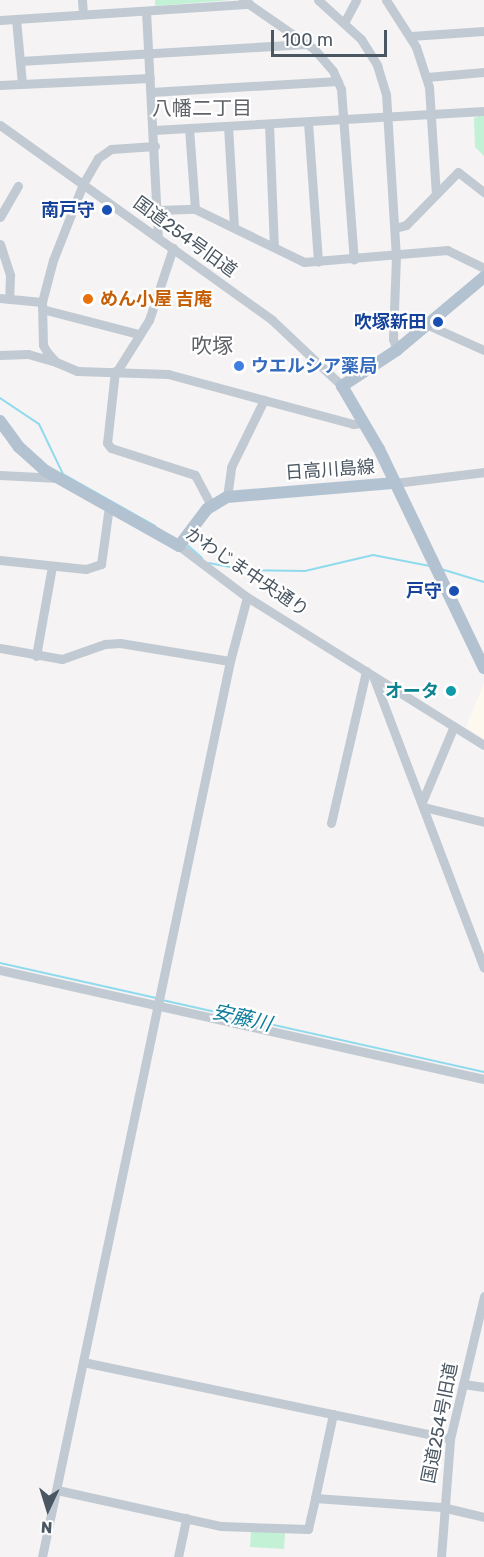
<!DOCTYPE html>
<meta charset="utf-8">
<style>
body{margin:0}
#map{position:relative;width:484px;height:1557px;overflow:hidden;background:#f5f3f3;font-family:Rubik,"Noto Sans JP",sans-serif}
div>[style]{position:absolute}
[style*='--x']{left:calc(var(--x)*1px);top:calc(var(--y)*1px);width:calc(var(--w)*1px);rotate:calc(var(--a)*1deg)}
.commercial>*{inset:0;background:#fdf9ef}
.green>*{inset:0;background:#c3f1d5}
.stream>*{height:2px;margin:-1px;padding:0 1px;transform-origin:1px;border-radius:1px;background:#90daee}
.minor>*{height:9px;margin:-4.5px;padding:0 4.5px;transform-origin:4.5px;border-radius:4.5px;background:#c1cad2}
.major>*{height:12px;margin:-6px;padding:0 6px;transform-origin:6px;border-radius:6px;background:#b3c2d1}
.dots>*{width:16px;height:16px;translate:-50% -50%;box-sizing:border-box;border:3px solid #fff;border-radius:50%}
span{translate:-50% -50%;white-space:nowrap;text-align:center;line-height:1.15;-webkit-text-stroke:4.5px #fff;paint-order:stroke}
.transit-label{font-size:18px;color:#164399;font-weight:700}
.right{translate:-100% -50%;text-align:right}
.street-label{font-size:18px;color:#4a5661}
.food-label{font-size:18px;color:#c56008;font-weight:700}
.left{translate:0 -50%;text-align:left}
.shop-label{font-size:18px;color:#366cbe;font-weight:700}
.culture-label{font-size:18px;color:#0d838f;font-weight:700}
.neighbourhood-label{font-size:20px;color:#5f6368}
.water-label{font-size:20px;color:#0c7c9b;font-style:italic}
.quarter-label{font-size:21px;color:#5f6368}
.north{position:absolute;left:18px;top:1479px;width:60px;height:60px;-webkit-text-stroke:4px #fff;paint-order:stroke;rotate:184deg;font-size:16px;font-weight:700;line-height:24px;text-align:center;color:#4a5661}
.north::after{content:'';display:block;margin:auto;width:21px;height:27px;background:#4a5661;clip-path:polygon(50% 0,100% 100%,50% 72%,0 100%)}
.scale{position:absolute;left:271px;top:30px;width:116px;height:27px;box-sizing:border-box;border:3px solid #4a5661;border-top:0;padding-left:8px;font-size:18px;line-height:21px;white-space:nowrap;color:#4a5661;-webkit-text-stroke:4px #fff;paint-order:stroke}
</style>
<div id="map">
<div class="commercial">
<div style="clip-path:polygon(484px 683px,484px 739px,466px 727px)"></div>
</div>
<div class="green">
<div style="clip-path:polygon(155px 0,231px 0,155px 6px)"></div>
<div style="clip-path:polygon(484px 114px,484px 156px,475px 147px,474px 118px)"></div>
<div style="clip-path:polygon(251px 1531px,285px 1533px,284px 1549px,250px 1547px)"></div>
</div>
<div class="stream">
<div style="--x:0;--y:398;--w:47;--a:33.7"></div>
<div style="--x:39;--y:424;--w:55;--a:64.4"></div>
<div style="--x:63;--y:474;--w:106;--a:29.5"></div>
<div style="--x:186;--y:544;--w:21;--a:41"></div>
<div style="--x:209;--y:563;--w:36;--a:11"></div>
<div style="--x:244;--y:570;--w:61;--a:0.9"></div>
<div style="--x:305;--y:571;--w:70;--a:-13.2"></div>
<div style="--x:373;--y:555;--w:58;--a:10.9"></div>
<div style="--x:441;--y:569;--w:45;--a:16.8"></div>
<div style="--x:0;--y:963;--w:160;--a:12.6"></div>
<div style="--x:162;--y:1000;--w:330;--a:12.6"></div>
</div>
<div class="minor">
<div style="--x:82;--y:0;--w:14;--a:86"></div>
<div style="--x:243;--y:0;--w:86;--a:34.6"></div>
<div style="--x:314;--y:49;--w:29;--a:49"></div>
<div style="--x:333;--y:71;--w:20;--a:66"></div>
<div style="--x:341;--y:89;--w:171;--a:85.7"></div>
<div style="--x:318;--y:0;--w:58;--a:42.2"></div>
<div style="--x:361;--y:39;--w:31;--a:58"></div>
<div style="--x:377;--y:65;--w:30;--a:73"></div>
<div style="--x:386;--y:94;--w:162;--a:86.5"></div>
<div style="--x:396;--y:256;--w:83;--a:92.1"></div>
<div style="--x:393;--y:339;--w:12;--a:70"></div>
<div style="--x:386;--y:0;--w:56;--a:57.4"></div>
<div style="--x:416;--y:47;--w:42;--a:72"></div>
<div style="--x:429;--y:87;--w:107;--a:86.3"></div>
<div style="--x:146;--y:11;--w:227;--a:87"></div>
<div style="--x:16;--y:19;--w:65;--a:84.7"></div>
<div style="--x:0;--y:20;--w:250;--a:-3.7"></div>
<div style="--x:345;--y:21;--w:24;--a:-62"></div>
<div style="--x:411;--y:36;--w:73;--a:-3.9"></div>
<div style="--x:20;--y:61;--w:287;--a:-3.4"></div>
<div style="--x:427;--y:77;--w:57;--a:-5"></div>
<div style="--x:0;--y:85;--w:150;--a:-2.7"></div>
<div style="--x:151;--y:92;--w:187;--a:-3.4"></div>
<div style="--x:308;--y:122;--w:140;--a:85.9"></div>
<div style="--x:269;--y:124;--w:123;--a:87.7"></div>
<div style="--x:0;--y:125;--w:335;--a:35.6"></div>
<div style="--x:272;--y:320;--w:96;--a:43.3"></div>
<div style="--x:228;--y:126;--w:101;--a:86.6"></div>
<div style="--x:189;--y:128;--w:81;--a:85.8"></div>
<div style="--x:154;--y:130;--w:331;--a:-3.3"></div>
<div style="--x:155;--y:146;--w:44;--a:176.1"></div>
<div style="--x:111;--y:149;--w:16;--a:145"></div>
<div style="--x:98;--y:158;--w:30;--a:120"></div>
<div style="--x:83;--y:184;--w:82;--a:111.5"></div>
<div style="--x:53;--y:260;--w:43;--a:104.7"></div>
<div style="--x:42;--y:302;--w:43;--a:88.7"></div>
<div style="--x:43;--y:345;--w:8;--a:60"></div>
<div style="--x:47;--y:352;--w:13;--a:48"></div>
<div style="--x:56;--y:362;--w:23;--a:23"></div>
<div style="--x:77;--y:371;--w:91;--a:1.9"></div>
<div style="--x:168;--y:374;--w:192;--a:15.1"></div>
<div style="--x:353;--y:424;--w:11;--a:-5"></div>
<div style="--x:158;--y:210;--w:37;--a:-2"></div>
<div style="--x:195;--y:209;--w:121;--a:25.9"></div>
<div style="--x:304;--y:262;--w:144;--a:-4.8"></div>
<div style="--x:447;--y:250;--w:41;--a:25.9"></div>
<div style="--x:0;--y:217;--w:36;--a:-60"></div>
<div style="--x:395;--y:228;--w:11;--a:-15"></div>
<div style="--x:406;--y:225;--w:74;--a:-45.5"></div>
<div style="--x:458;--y:172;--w:33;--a:38"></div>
<div style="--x:0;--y:244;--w:33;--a:72"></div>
<div style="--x:10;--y:275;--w:24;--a:92"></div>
<div style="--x:0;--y:298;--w:42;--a:5.4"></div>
<div style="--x:42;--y:309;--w:100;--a:14.5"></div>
<div style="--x:428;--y:325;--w:61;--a:24.1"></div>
<div style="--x:0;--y:355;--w:28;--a:-2"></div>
<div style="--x:28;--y:354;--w:29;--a:16"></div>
<div style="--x:115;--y:371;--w:72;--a:96.3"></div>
<div style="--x:107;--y:443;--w:6;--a:51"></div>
<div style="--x:111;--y:448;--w:88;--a:17.8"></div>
<div style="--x:195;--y:475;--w:34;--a:62"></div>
<div style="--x:117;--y:371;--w:60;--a:-57.9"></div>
<div style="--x:149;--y:320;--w:76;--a:-71.6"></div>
<div style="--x:0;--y:475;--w:58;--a:3"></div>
<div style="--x:395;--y:483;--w:90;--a:-7"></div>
<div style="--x:227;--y:497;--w:30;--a:-82"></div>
<div style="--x:231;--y:467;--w:75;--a:-63.8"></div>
<div style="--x:179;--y:546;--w:85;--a:36.9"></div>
<div style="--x:247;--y:597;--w:279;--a:32"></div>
<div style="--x:0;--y:560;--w:86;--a:6"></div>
<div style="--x:86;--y:569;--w:16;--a:-18"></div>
<div style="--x:101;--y:564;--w:59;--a:-82.1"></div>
<div style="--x:0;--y:648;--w:63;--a:10.1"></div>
<div style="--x:62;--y:659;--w:46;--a:-19.2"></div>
<div style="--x:105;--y:644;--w:15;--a:-4"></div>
<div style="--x:120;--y:643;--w:111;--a:9.3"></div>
<div style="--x:36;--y:656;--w:91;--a:-79.9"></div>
<div style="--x:373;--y:676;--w:312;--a:69.2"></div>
<div style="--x:422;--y:802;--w:82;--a:-67.2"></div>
<div style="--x:424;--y:807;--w:62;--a:14"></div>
<div style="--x:331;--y:823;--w:156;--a:-77"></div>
<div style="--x:0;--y:970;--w:496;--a:12.7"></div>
<div style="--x:83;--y:1362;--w:375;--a:11.8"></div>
<div style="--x:463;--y:1384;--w:21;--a:8"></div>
<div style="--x:57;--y:1490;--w:168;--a:12.4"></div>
<div style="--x:221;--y:1526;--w:87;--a:2"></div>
<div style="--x:308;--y:1529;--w:32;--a:-77"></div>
<div style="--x:315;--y:1498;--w:127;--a:4.1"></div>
<div style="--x:442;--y:1507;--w:43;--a:13.4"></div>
<div style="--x:315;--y:1498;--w:86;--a:-77.9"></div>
<div style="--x:42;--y:1557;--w:916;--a:-78.15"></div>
<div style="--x:230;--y:661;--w:66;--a:-75.1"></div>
<div style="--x:178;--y:1557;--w:40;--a:-78"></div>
<div style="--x:441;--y:1557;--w:118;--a:-85.6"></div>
<div style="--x:450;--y:1439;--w:147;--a:-76.6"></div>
</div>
<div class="major">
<div style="--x:484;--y:277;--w:114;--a:140"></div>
<div style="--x:397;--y:350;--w:66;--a:146.8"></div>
<div style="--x:342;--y:386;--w:73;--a:59.6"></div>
<div style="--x:379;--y:449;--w:243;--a:64.4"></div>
<div style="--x:0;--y:421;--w:32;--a:54"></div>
<div style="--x:19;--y:447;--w:36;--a:42"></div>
<div style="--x:46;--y:471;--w:153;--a:29.4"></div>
<div style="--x:179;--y:546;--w:46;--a:-52.9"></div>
<div style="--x:207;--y:509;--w:23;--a:-31"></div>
<div style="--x:227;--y:497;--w:169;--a:-4.8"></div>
</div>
<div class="dots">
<div style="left:107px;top:210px;background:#1a4fb4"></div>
<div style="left:88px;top:299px;background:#e8710a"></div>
<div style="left:438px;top:322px;background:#1a4fb4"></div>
<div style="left:239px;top:366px;background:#3f7fe0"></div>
<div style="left:454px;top:591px;background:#1a4fb4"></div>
<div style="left:451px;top:691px;background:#0f9aa8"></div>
</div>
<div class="transit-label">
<span class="right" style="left:95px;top:210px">南戸守</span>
<span class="right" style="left:426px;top:322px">吹塚新田</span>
<span class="right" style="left:442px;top:591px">戸守</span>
</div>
<div class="street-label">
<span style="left:185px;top:237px;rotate:36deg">国道254号旧道</span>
<span style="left:330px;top:470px;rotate:-4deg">日高川島線</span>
<span style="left:247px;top:572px;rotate:34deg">かわじま中央通り</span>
<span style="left:440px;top:1423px;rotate:-79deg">国道254号旧道</span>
</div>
<div class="food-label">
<span class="left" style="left:100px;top:299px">めん小屋 吉庵</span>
</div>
<div class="shop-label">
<span class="left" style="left:251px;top:366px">ウエルシア薬局</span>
</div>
<div class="culture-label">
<span class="right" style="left:439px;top:691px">オータ</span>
</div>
<div class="neighbourhood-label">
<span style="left:202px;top:108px">八幡二丁目</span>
</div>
<div class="water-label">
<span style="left:242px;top:1018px;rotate:13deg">安藤川</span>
</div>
<div class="quarter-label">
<span style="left:212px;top:346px">吹塚</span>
</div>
<div class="north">N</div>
<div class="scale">100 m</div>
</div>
